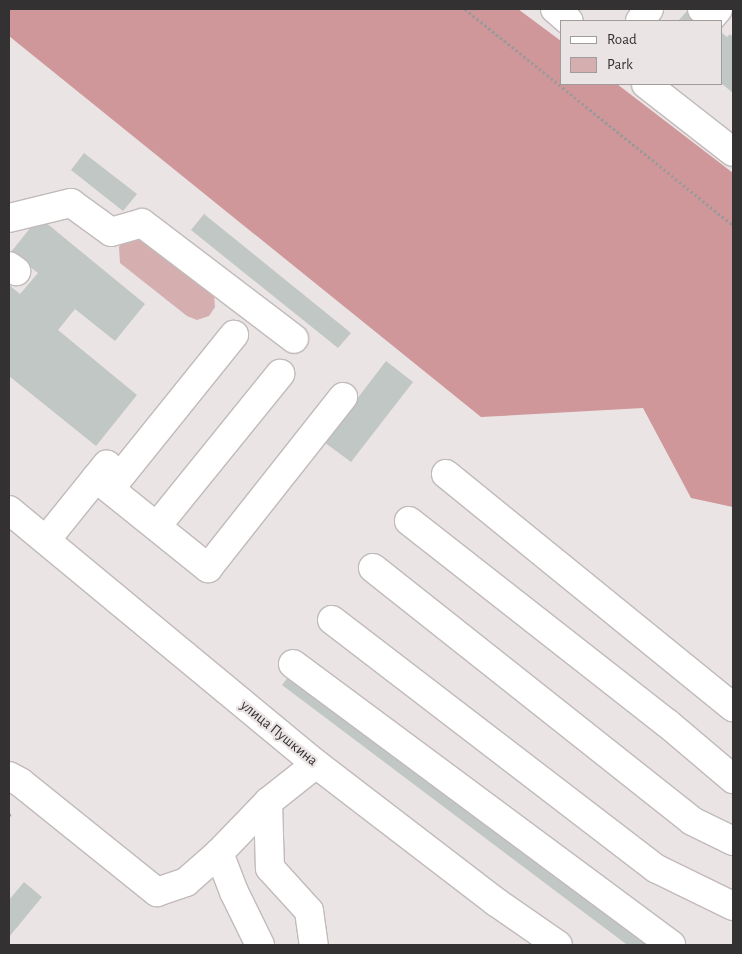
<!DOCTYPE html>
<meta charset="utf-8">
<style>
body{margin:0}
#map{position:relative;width:742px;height:954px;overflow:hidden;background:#ebe4e4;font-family:"Alegreya Sans",sans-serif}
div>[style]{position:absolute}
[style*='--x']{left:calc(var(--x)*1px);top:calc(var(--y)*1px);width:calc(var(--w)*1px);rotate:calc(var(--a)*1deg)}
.green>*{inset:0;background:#d5aeaf}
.forest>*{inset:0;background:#cf979a}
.building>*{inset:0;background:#c0c7c4}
.path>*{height:3px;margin-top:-1.5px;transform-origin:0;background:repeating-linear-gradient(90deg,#9e9999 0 2.5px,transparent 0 5px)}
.roads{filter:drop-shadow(1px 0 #c1baba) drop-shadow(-1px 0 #c1baba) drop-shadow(0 1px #c1baba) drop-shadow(0 -1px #c1baba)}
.minor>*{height:28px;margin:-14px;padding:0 14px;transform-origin:14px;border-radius:14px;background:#fff}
.major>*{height:28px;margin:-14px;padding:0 14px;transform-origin:14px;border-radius:14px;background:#fff}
span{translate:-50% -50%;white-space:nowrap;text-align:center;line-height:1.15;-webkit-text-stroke:4.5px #ebe4e4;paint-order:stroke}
.street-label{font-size:15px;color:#333131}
.frame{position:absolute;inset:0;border:10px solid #333131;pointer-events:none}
.legend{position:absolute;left:560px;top:20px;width:162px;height:65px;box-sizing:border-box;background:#ebe4e4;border:1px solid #a19c9c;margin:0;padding:6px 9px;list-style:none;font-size:15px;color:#333131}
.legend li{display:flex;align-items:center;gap:10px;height:25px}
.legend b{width:25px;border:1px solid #a19c9c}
</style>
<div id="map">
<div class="green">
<div style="clip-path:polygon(137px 236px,214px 295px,215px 307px,209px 316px,197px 320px,187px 316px,120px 263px,119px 247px,122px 242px)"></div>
</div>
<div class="forest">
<div style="clip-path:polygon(9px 9px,518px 9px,561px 41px,561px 84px,617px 84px,733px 173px,733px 507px,691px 498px,643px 408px,481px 417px,9px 36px)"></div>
</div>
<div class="building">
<div style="clip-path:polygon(687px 11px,699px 21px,678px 21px)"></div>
<div style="clip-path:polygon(721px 32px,727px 37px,730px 34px,733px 37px,733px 93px,721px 83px)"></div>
<div style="clip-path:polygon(84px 153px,137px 194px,123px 211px,71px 170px)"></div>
<div style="clip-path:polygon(204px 214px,351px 333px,338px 348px,191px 230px)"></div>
<div style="clip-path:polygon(39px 217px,145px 304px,115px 341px,75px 309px,58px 330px,137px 395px,96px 446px,9px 376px,9px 285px,20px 294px,38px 273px,11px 252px)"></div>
<div style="clip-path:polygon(386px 361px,413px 382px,351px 462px,324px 442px)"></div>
<div style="clip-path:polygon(292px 672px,661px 945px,626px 944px,282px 685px)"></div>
<div style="clip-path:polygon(24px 882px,42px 897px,9px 937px,9px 900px)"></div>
</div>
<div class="path">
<div style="--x:465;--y:9;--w:344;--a:38.9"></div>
<div style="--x:9;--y:815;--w:2;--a:-27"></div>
</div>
<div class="roads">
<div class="minor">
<div style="--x:555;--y:9;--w:18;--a:41"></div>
<div style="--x:702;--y:9;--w:12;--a:35"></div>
<div style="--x:712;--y:16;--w:9;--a:-49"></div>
<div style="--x:640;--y:21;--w:15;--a:-53"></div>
<div style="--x:646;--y:84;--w:110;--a:38"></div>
<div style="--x:9;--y:218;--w:64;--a:-13.6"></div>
<div style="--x:71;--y:203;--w:49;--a:35.9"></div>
<div style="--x:111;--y:232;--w:32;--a:-16"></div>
<div style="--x:142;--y:223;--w:191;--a:37.3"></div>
<div style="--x:9;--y:266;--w:9;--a:36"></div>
<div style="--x:446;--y:474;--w:370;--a:39.1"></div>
<div style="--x:96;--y:478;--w:144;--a:38.8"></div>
<div style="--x:208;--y:568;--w:218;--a:-51.7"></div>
<div style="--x:110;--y:489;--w:198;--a:-51.2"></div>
<div style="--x:409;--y:521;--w:328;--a:38.1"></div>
<div style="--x:667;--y:723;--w:87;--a:40.3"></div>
<div style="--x:157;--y:526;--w:196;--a:-51"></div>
<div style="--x:46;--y:540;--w:97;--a:-51.2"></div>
<div style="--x:373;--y:568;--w:407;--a:38.4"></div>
<div style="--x:692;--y:821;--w:46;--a:26"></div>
<div style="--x:332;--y:620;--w:409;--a:37.5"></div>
<div style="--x:657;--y:869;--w:85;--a:26"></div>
<div style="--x:293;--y:664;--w:471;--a:36.6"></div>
<div style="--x:9;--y:776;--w:13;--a:29"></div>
<div style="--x:20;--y:782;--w:176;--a:38.8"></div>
<div style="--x:157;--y:892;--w:31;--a:-19"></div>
<div style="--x:186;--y:882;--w:44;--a:-41.3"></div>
<div style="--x:268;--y:802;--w:66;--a:88.3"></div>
<div style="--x:270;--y:868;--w:58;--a:47.8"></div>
<div style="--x:309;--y:911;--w:34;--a:82"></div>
<div style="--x:260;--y:945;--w:59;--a:-116.1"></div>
<div style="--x:234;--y:892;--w:42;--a:-111"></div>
<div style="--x:219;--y:853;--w:71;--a:-46.1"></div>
<div style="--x:268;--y:802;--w:61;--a:-38.4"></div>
</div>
<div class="major">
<div style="--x:9;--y:510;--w:398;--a:39.6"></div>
<div style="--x:316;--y:764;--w:227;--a:37.5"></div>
<div style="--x:496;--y:902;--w:75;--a:34.7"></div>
</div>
</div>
<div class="street-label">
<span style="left:279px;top:733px;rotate:39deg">улица Пушкина</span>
</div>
<div class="frame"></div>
<ul class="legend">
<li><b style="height:6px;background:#fff"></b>Road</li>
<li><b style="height:14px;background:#d5aeaf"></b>Park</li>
</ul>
</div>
